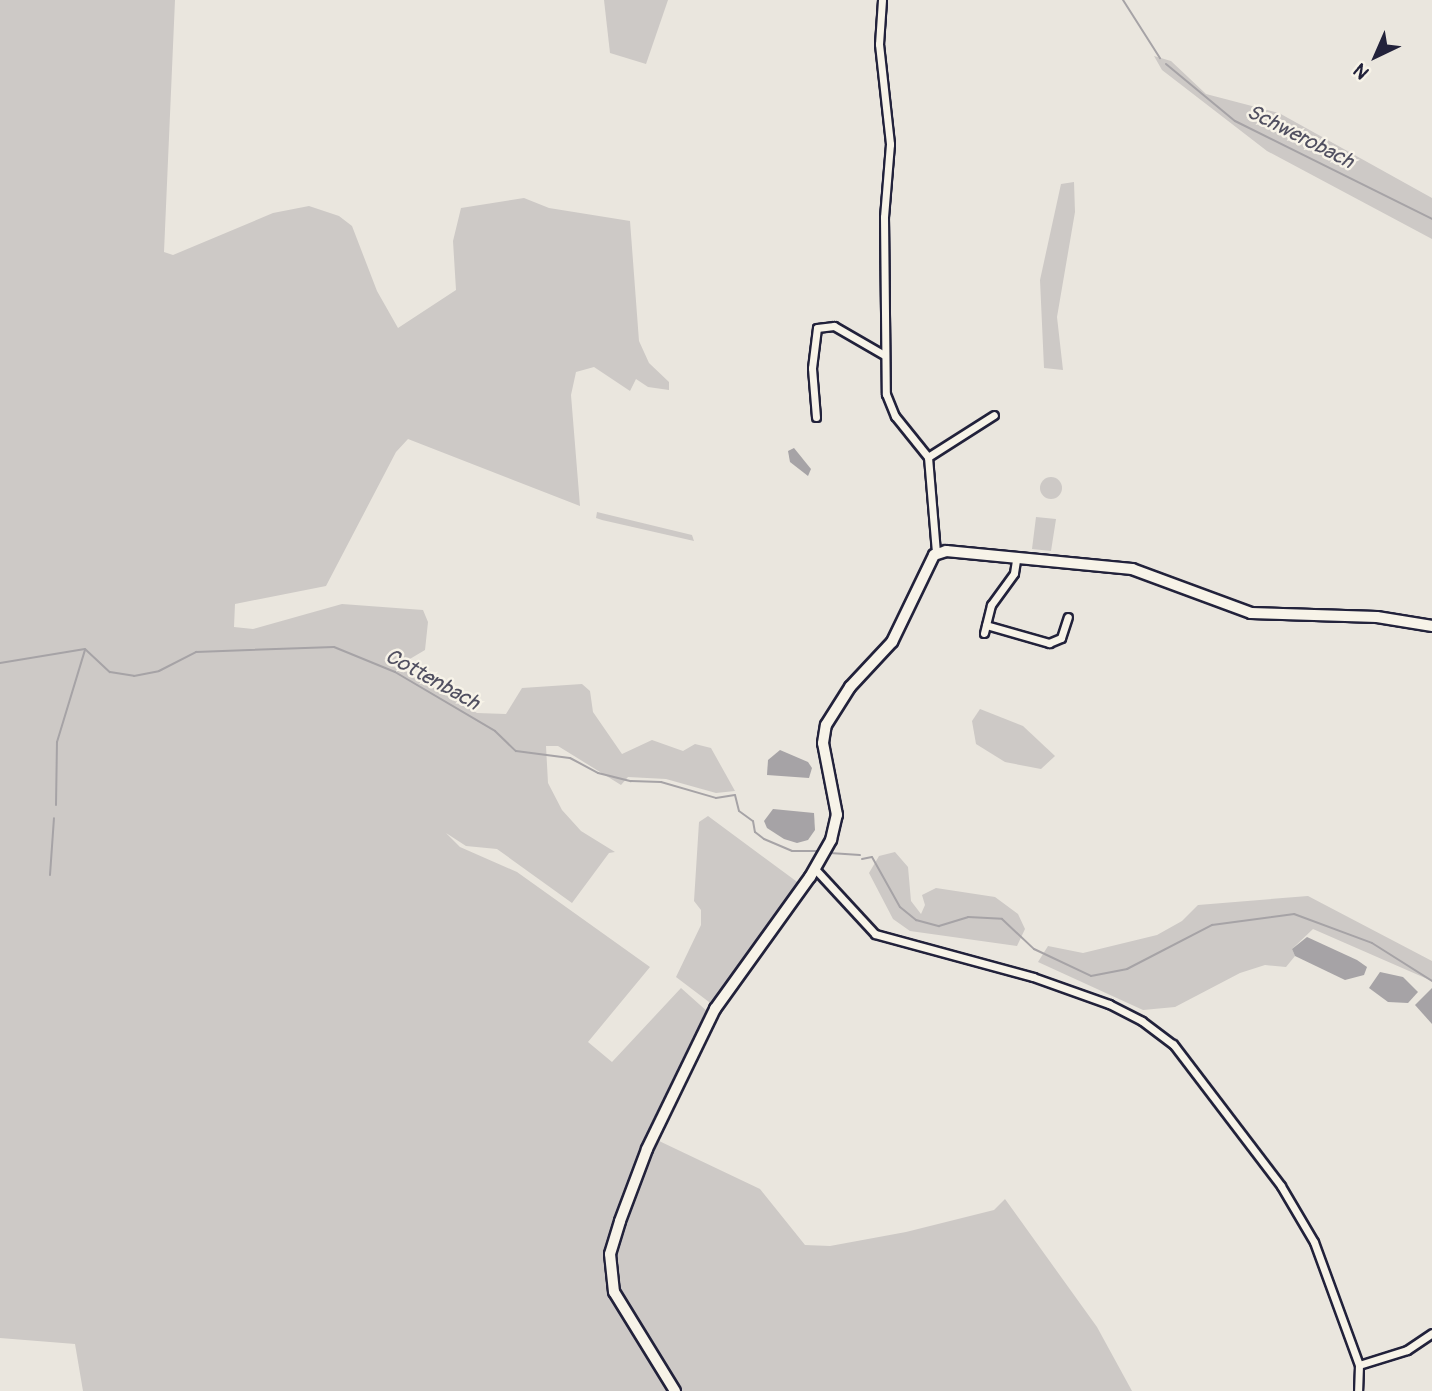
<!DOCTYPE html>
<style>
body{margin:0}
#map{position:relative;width:1432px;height:1391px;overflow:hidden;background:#eae6de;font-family:Pangolin,sans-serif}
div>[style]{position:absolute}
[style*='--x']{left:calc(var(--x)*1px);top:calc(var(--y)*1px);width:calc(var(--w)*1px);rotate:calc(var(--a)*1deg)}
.green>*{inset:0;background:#cdc9c6}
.round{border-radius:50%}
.water>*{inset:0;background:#a6a3a6}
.stream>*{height:2px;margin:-1px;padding:0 1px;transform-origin:1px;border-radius:1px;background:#a6a3a6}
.roads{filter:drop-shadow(2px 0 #22223b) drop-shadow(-2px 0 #22223b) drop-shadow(0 2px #22223b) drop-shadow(0 -2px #22223b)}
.street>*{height:7px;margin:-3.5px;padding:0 3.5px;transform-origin:3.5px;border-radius:3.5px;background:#f7f3e8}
.secondary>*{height:10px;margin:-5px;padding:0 5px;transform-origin:5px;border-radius:5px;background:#f7f3e8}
span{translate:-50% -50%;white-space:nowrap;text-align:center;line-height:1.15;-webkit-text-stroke:5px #f7f3e8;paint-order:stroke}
.water-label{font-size:21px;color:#504f60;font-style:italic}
.north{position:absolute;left:1341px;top:21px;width:70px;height:70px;-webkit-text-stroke:5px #f7f3e8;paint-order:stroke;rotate:224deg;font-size:19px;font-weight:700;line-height:28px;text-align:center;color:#22223b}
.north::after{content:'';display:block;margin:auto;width:24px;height:32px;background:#22223b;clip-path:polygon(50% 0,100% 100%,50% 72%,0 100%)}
</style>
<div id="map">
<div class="green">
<div style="clip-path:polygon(0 0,175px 0,164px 252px,173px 255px,273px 213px,309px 206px,339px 216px,352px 226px,377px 291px,398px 328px,456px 290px,453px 241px,461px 208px,524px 198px,549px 208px,630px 221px,639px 341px,649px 363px,669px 382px,669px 390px,648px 387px,636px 379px,630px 391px,594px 367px,576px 372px,571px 395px,580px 506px,408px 439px,396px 452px,326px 586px,235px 604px,234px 627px,253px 629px,342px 604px,423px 610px,428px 622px,425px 650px,398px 666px,477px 713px,506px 714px,522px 688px,582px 684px,590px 691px,593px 712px,622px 754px,652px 740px,683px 751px,695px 744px,711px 748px,735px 791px,716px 793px,666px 779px,628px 777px,621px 785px,558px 746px,546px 746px,548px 783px,562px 810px,581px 831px,615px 852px,609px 853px,572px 903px,497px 849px,466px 846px,446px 833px,460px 847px,517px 872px,650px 967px,588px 1042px,612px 1062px,681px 988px,709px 1013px,675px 1082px,657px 1140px,760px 1189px,805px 1245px,830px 1246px,906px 1232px,994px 1210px,1005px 1199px,1097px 1327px,1132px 1391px,83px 1391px,75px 1344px,0 1338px)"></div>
<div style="clip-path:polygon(604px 0,668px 0,646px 64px,610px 53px)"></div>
<div style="clip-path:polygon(1154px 56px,1171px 61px,1206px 94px,1279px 113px,1432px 198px,1432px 239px,1267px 151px,1162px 70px)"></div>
<div style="clip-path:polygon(1074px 182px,1075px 212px,1057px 317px,1063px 370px,1044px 368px,1040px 280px,1061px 184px)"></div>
<div class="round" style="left:1040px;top:477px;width:22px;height:22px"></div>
<div style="clip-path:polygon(597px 512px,692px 535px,694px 541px,602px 520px,596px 518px)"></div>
<div style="clip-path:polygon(1036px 517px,1056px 519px,1051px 551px,1032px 549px)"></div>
<div style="clip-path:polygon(980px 709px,1023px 726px,1055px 756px,1041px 769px,1005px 762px,976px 744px,972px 721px)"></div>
<div style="clip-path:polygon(708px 816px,800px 884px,713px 1005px,676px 977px,701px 925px,701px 910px,694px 901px,699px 822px)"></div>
<div style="clip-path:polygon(895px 852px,908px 867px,911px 901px,921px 914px,925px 905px,922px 895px,936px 888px,995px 897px,1018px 914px,1025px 929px,1017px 946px,910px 931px,893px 919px,869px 873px,879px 856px)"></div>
<div style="clip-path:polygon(1308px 896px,1432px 961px,1432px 981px,1313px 929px,1292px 949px,1295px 956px,1286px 967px,1265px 965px,1240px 973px,1175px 1007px,1143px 1010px,1038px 962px,1048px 946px,1083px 953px,1157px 935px,1182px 921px,1198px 905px)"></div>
</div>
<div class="water">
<div style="clip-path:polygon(794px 448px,811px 469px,808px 476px,790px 462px,788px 451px)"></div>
<div style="clip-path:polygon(780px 750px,808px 762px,812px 768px,809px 778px,767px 775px,768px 760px)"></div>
<div style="clip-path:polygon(773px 809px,814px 813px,815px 830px,808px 840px,797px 843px,784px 839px,767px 828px,764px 821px)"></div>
<div style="clip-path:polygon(1307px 937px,1357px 960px,1367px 967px,1364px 975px,1345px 980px,1295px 956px,1292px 949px)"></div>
<div style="clip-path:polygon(1380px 972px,1403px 977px,1418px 992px,1408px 1003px,1388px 1002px,1369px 988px)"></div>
<div style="clip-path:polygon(1432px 988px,1432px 1024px,1415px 1005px)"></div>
</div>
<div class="stream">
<div style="--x:1123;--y:0;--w:69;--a:57.5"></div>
<div style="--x:1166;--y:64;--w:89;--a:39.6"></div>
<div style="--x:1235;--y:121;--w:220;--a:26.4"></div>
<div style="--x:85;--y:649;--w:34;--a:43"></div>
<div style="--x:110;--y:672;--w:24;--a:9"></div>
<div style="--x:134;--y:676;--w:25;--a:-11"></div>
<div style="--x:159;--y:671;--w:42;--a:-27.2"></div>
<div style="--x:196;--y:652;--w:138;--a:-2.1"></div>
<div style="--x:334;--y:647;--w:66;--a:22.3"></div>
<div style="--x:395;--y:672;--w:116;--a:30.5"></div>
<div style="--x:495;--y:731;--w:29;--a:44"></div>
<div style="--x:516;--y:751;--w:54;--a:7.4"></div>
<div style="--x:570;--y:758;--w:32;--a:28"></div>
<div style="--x:598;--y:773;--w:34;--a:14"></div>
<div style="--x:631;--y:781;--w:30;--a:2"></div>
<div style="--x:661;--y:782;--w:57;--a:16.2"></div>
<div style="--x:716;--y:798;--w:19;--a:-9"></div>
<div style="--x:735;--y:795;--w:16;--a:76"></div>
<div style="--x:739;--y:811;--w:17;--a:36"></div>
<div style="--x:753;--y:821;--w:11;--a:80"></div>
<div style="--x:755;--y:832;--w:11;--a:38"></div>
<div style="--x:764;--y:839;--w:30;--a:23"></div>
<div style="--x:792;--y:851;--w:26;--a:0"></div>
<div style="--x:0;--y:663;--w:86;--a:-9.4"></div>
<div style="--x:56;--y:805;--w:63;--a:-89.1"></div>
<div style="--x:57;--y:742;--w:96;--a:-73.1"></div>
<div style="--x:830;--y:853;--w:30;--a:4"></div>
<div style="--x:862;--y:859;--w:10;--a:-11"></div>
<div style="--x:872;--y:857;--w:57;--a:60.8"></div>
<div style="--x:900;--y:907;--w:21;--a:39"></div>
<div style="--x:916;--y:920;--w:24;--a:15"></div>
<div style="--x:939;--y:926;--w:30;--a:-17"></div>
<div style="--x:968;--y:917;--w:34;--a:3"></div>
<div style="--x:1002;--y:919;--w:44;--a:43.2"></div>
<div style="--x:1034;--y:949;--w:63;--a:25.3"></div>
<div style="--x:1091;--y:976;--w:37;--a:-11"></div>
<div style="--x:1127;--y:969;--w:96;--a:-27.4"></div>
<div style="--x:1212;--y:925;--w:83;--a:-7.6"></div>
<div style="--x:1294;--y:914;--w:83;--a:20.4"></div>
<div style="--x:1372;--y:943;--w:71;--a:32.3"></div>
<div style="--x:50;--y:875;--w:57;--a:-86"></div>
</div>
<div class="roads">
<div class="street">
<div style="--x:882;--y:0;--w:44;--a:93.9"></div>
<div style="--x:879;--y:44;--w:101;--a:83.7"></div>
<div style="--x:890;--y:144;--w:73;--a:94.7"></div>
<div style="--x:884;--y:217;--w:177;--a:89.4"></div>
<div style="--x:886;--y:394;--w:24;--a:68"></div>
<div style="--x:895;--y:416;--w:53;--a:51.2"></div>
<div style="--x:928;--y:457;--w:95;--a:85.2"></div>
<div style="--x:816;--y:417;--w:49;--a:-94.7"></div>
<div style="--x:812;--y:368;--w:40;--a:-82.9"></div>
<div style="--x:817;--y:328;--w:17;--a:-7"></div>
<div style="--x:834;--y:326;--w:58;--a:30.1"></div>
<div style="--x:928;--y:457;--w:78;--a:-32.5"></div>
<div style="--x:986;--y:625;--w:66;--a:15.9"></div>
<div style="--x:1049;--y:643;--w:13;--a:-23"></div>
<div style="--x:1061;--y:638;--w:22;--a:-72"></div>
<div style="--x:984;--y:633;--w:29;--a:-76"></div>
<div style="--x:991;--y:605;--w:39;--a:-54"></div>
<div style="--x:1014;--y:573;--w:12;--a:-81"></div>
<div style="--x:815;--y:869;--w:88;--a:47.3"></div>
<div style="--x:875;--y:934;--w:164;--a:15.2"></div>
<div style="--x:1033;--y:977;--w:81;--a:19.6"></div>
<div style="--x:1109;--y:1004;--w:37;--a:27"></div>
<div style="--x:1142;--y:1021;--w:39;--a:37"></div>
<div style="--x:1173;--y:1044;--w:178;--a:52.7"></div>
<div style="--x:1281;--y:1186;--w:65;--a:59.5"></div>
<div style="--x:1314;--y:1242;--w:131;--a:69.9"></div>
<div style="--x:1359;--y:1365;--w:26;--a:92"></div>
<div style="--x:1359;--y:1365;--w:50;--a:-17.4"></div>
<div style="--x:1407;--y:1350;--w:30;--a:-34"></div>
</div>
<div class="secondary">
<div style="--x:675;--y:1391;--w:116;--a:-121.6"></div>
<div style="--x:614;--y:1292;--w:38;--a:-96"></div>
<div style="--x:610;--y:1254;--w:34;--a:-73"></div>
<div style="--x:620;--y:1221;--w:77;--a:-69.4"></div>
<div style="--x:647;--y:1149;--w:156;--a:-64.1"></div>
<div style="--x:715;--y:1009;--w:163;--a:-54.3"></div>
<div style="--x:810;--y:877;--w:43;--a:-60.4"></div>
<div style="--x:831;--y:840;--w:26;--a:-77"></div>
<div style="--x:837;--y:815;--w:73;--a:-101"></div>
<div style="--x:823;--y:743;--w:18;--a:-81"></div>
<div style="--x:826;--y:725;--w:45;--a:-57.7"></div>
<div style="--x:850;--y:687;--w:62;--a:-47"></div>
<div style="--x:892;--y:642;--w:97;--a:-64.2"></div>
<div style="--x:934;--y:555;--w:13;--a:-18"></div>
<div style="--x:946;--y:551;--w:187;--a:5.5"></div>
<div style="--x:1132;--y:569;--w:127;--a:20.3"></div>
<div style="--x:1251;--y:613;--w:126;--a:1.8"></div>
<div style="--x:1377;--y:617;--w:56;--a:9.3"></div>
</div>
</div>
<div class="water-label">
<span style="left:1300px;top:137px;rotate:27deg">Schwerobach</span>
<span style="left:432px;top:680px;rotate:29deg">Cottenbach</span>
</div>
<div class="north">N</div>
</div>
